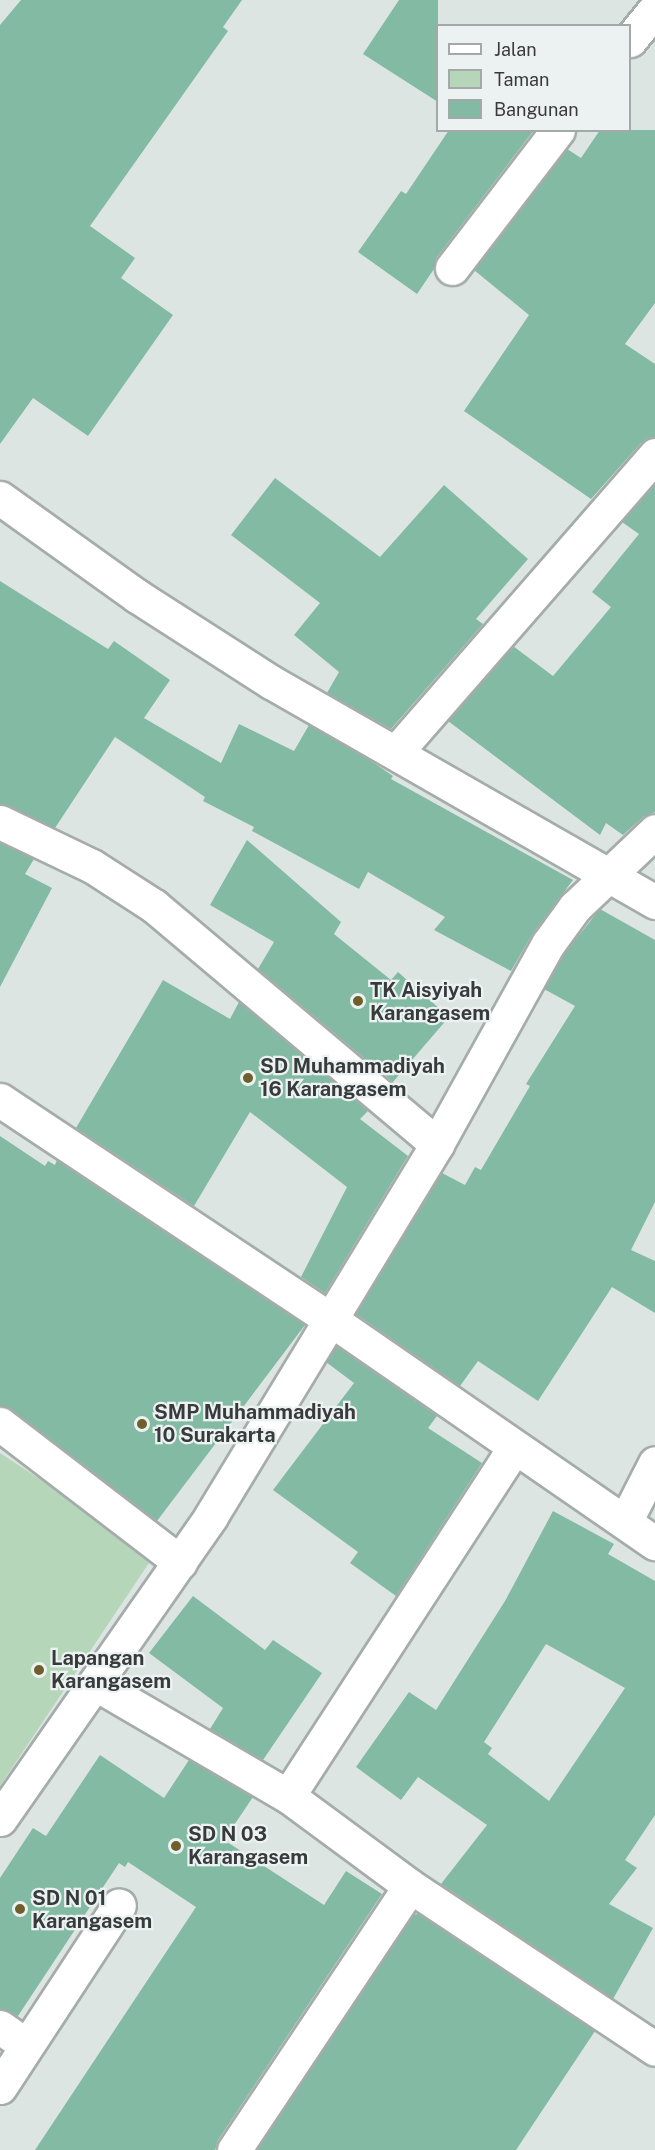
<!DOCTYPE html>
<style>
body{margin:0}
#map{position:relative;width:655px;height:2150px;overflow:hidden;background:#dde5e3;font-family:"Public Sans",sans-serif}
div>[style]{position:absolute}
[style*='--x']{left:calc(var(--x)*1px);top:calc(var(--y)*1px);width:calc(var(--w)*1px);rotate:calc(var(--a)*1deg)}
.green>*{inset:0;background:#b6d6ba}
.building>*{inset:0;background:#83baa3}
.roads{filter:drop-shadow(2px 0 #a5acaa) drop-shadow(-2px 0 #a5acaa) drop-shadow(0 2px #a5acaa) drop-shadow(0 -2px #a5acaa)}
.minor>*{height:33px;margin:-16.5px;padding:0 16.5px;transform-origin:16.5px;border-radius:16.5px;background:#fff}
.dots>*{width:16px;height:16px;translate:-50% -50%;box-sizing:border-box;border:3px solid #ebf2f1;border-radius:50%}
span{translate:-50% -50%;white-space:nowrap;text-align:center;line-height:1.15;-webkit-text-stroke:4.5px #ebf2f1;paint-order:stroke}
.poi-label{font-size:20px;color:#383b3b;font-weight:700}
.left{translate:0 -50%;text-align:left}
.legend{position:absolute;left:436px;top:24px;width:195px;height:108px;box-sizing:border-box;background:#ebf2f1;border:2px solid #a3a9a8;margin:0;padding:8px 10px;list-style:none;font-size:18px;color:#383b3b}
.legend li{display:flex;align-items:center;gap:12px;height:30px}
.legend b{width:30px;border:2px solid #a3a9a8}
</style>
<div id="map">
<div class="green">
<div style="clip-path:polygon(0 1453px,155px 1554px,0 1786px)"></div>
</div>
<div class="building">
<div style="clip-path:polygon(21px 0,242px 0,223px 27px,228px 31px,90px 226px,135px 258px,121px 278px,173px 315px,88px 436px,33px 398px,0 444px,0 25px)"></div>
<div style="clip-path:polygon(399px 0,438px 0,438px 102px,363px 54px)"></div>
<div style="clip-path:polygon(449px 130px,534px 130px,437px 257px,434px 269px,417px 294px,358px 252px,401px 191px,406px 194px)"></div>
<div style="clip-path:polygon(600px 130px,655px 130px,655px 303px,625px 344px,655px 364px,655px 437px,641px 443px,591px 499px,464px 411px,529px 315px,474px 270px,567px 149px,581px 158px)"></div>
<div style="clip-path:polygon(275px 478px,380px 557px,444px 485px,528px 559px,476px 619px,483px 624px,391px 729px,327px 693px,339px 672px,294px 635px,320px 603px,231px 535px)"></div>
<div style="clip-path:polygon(655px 484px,655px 812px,643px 817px,623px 835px,606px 823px,600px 835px,448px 721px,513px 646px,553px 676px,611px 607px,592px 592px,639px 534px,622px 522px)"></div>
<div style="clip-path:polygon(0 581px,108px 649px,114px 641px,170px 680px,144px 718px,221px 763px,239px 724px,294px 751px,309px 725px,368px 759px,393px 776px,391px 779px,573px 880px,533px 933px,511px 971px,434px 930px,445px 917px,368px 872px,359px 889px,252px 831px,254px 827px,203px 801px,205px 797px,115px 737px,55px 828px,0 804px)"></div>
<div style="clip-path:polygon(247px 840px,341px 922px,334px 934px,391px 980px,398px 972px,449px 1017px,393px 1082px,258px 969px,274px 942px,210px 905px)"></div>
<div style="clip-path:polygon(0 843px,34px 859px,25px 874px,52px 888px,0 987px)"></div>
<div style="clip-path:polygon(600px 909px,655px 940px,655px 1202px,631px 1250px,655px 1261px,655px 1313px,612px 1287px,538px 1401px,478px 1361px,460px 1386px,356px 1314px,442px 1173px,465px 1185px,475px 1167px,481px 1170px,530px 1086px,526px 1084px,575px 1006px,544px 989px,564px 954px)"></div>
<div style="clip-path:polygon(163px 980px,230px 1019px,239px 1002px,368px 1111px,360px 1119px,408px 1156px,325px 1293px,301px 1277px,347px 1187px,250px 1112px,194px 1206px,76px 1128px)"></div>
<div style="clip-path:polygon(0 1136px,45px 1166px,48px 1161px,55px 1165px,57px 1160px,305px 1325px,157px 1521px,11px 1409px,0 1406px)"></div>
<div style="clip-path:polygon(336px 1346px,437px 1416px,428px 1428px,482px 1463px,396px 1596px,350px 1563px,358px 1552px,273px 1490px,354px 1383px,326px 1362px)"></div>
<div style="clip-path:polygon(evenodd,553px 1511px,614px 1544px,608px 1554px,655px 1581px,655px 1815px,625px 1860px,637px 1868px,609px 1904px,653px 1928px,613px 1999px,441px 1884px,487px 1825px,418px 1777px,401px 1800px,356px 1767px,409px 1692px,436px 1710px,505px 1601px,553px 1511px,546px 1644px,625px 1688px,549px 1801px,488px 1754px,492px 1748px,484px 1742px,546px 1644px)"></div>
<div style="clip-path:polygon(193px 1596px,265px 1650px,273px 1640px,322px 1673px,263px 1760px,210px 1729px,223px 1708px,149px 1653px)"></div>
<div style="clip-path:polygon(100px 1755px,164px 1798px,189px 1760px,253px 1797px,224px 1840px,324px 1905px,346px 1871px,382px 1894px,218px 2140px,215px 2150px,35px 2150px,196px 1907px,128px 1862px,125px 1867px,119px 1863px,18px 2016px,0 2009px,0 1878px,33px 1828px,46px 1836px)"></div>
<div style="clip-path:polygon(418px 1914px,595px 2031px,516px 2150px,257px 2150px,413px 1915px)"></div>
</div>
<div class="roads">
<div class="minor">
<div style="--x:630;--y:40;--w:40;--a:-51"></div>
<div style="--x:452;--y:268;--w:174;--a:-52.5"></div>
<div style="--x:0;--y:498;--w:168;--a:35.6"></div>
<div style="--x:137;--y:596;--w:159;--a:32.7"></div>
<div style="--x:271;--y:682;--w:443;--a:29.8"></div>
<div style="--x:397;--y:751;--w:393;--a:-48.9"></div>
<div style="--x:0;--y:822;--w:102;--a:25.6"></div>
<div style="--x:92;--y:866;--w:74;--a:32.8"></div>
<div style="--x:154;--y:906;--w:370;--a:40.1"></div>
<div style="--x:0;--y:1100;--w:396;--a:33.6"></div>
<div style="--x:330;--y:1319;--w:395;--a:34.6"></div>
<div style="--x:0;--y:1424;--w:227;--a:37.5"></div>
<div style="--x:625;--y:1522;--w:66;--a:-63"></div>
<div style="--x:96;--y:1684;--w:222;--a:30.3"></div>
<div style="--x:288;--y:1796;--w:152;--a:36.4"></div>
<div style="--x:410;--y:1886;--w:294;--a:33.6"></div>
<div style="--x:288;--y:1796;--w:416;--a:-57"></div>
<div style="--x:0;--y:1819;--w:369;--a:-55.1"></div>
<div style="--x:211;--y:1516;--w:435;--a:-58.7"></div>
<div style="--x:437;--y:1144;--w:229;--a:-61"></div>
<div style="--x:548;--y:944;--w:46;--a:-53.9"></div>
<div style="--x:575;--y:907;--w:110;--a:-43.5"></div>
<div style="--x:0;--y:2027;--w:32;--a:35"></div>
<div style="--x:0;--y:2087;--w:217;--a:-56.8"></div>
<div style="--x:234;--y:2150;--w:317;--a:-56.3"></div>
</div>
</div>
<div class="dots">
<div style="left:358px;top:1001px;background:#6f5f2c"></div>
<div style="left:248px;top:1078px;background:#6f5f2c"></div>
<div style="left:142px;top:1424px;background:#6f5f2c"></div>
<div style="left:39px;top:1670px;background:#6f5f2c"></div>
<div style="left:176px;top:1846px;background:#6f5f2c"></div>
<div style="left:20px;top:1909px;background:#6f5f2c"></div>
</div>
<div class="poi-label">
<span class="left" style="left:370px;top:1002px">TK Aisyiyah<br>Karangasem</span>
<span class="left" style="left:260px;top:1078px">SD Muhammadiyah<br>16 Karangasem</span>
<span class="left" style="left:154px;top:1424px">SMP Muhammadiyah<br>10 Surakarta</span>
<span class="left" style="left:51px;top:1670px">Lapangan<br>Karangasem</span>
<span class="left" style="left:188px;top:1846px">SD N 03<br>Karangasem</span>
<span class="left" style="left:32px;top:1910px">SD N 01<br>Karangasem</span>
</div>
<ul class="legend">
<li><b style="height:8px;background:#fff"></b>Jalan</li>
<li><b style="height:16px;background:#b6d6ba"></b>Taman</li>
<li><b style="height:16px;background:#83baa3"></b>Bangunan</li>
</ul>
</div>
